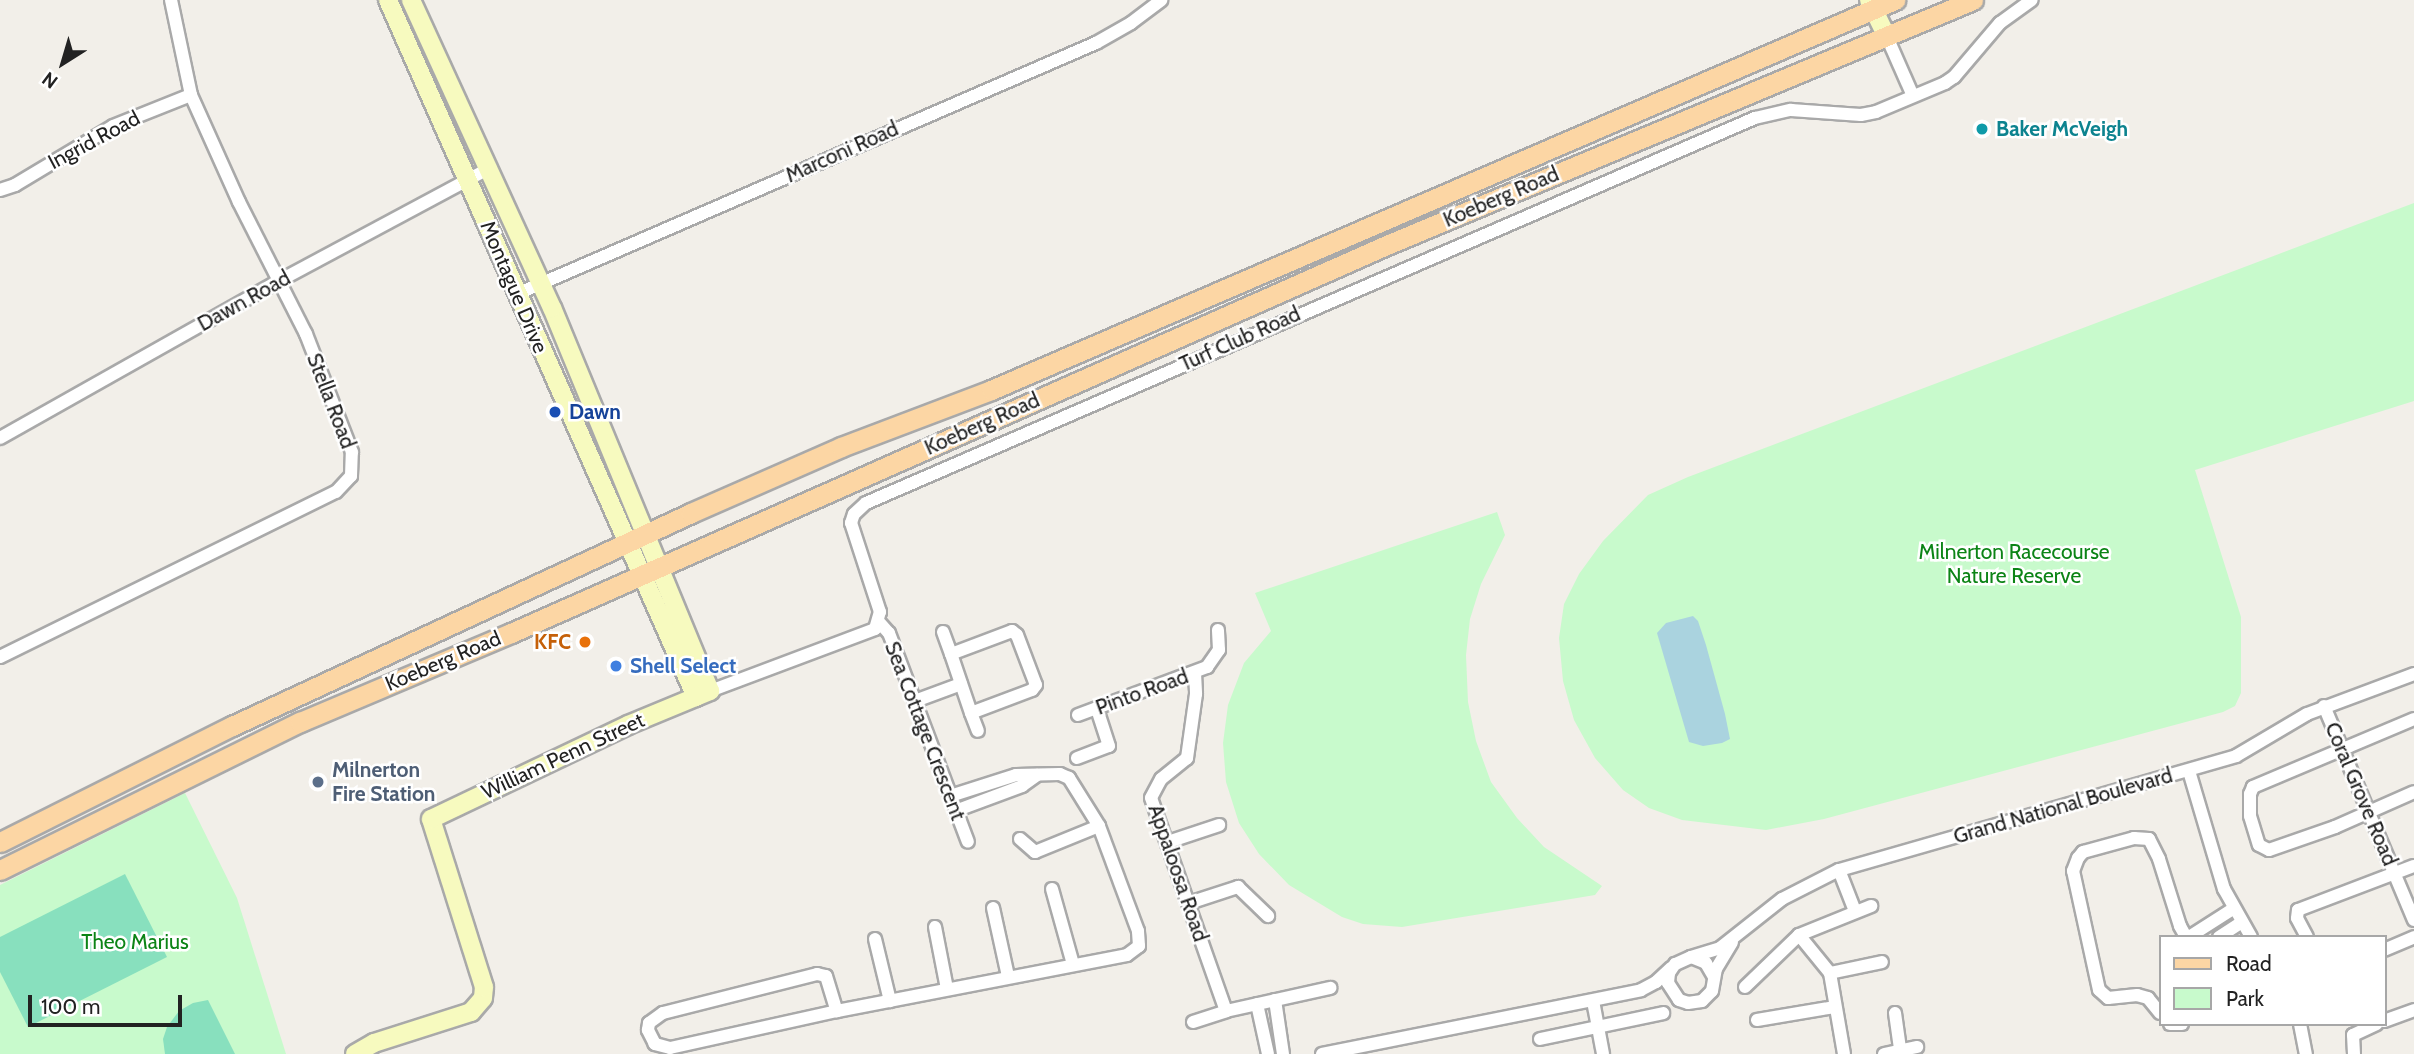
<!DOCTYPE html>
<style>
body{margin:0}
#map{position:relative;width:2414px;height:1054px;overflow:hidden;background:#f2efe9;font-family:Cabin,sans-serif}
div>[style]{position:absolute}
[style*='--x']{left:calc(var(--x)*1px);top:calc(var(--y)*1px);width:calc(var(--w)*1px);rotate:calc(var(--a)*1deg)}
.park>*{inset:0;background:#c8facc}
.pitch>*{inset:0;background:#88e0be}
.water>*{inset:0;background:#aad3df}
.roads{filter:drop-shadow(2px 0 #a9a9a9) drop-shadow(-2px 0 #a9a9a9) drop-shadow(0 2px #a9a9a9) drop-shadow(0 -2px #a9a9a9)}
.street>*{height:12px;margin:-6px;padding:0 6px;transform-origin:6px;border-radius:6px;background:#fff}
.secondary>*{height:18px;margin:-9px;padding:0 9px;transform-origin:9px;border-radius:9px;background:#f7fabf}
.primary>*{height:19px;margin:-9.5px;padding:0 9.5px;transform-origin:9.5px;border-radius:9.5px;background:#fcd6a4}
.dots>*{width:19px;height:19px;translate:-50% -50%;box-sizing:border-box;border:4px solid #fff;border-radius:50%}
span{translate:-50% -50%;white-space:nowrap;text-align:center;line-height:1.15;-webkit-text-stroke:5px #fff;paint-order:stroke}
.culture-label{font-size:21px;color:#0d838f;font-weight:700}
.left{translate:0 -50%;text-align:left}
.street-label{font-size:21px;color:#222}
.transit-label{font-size:21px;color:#164399;font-weight:700}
.park-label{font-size:21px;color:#0c8416}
.food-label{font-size:21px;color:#c56008;font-weight:700}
.right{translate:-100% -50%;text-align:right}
.shop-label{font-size:21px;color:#366cbe;font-weight:700}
.service-label{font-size:21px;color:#4e5e75;font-weight:700}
.legend{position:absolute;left:2159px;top:935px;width:228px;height:91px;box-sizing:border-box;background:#fff;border:2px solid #a7a7a7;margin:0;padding:9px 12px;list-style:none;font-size:21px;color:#222}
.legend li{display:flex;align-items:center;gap:14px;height:35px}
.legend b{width:35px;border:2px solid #a7a7a7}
.north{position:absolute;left:28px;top:28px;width:70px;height:70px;-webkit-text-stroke:5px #fff;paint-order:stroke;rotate:217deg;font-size:19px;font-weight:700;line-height:28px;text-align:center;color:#222}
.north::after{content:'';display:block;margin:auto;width:24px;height:32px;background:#222;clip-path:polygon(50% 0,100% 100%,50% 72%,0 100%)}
.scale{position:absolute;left:28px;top:995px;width:154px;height:32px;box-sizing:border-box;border:4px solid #222;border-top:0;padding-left:9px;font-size:21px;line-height:24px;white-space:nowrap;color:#222;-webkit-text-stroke:5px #fff;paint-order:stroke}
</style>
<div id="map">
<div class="park">
<div style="clip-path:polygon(2414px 203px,2414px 401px,2195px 470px,2241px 617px,2241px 693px,2235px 706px,2223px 712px,1824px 819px,1766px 830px,1682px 820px,1649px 808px,1623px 790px,1595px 758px,1574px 720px,1563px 681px,1559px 638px,1564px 604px,1579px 574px,1603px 541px,1648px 495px,1688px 477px)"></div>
<div style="clip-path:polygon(1497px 512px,1505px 535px,1481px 584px,1470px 619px,1466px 655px,1468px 702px,1476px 741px,1491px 782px,1517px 818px,1544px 847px,1602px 886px,1595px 895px,1402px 927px,1363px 924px,1342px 917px,1289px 885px,1259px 854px,1239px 823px,1226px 782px,1223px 743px,1228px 705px,1244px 663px,1271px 631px,1255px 593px)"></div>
<div style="clip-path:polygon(185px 793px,237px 898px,286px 1054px,0 1054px,0 885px)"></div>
</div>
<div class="pitch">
<div style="clip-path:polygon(125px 874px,167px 957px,28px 1027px,0 972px,0 937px)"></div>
<div style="clip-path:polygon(208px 1000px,235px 1054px,165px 1054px,163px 1039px,167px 1027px,179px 1011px,193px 1003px)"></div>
</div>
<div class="water">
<div style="clip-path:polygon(1693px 616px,1698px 621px,1706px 645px,1725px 714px,1730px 739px,1722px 743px,1703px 746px,1689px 742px,1657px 633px,1666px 623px)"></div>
</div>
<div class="roads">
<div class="street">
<div style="--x:1887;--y:37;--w:64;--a:66.2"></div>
<div style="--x:0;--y:190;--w:16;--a:-18"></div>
<div style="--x:15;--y:185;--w:114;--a:-31"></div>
<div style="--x:113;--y:126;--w:84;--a:-21.7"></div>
<div style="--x:517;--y:294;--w:631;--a:-23.44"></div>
<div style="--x:1096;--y:43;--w:40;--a:-29.7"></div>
<div style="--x:1131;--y:23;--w:38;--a:-37"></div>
<div style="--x:0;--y:438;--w:320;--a:-29.4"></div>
<div style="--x:279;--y:281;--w:239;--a:-28.2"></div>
<div style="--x:879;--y:622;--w:15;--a:48"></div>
<div style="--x:889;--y:633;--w:223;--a:69.3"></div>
<div style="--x:1012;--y:631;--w:6;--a:39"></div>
<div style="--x:1017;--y:635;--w:53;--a:69.2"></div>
<div style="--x:1036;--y:685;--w:6;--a:129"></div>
<div style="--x:1032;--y:690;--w:65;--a:159.3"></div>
<div style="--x:971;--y:713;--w:62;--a:-108.7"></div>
<div style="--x:951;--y:654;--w:65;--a:-20.7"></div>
<div style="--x:943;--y:632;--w:23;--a:70"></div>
<div style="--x:0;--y:657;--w:374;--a:-26.2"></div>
<div style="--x:336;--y:492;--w:22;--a:-47"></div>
<div style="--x:351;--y:476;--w:24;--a:-88"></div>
<div style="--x:352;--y:452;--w:127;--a:-111.3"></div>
<div style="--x:306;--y:334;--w:148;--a:-116.9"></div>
<div style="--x:239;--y:202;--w:117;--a:-114.2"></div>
<div style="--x:191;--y:95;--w:97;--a:-101.9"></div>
<div style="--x:1195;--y:673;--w:21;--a:87"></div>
<div style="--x:1196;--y:694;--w:65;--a:98"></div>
<div style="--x:1187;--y:758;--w:33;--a:141"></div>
<div style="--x:1161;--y:779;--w:21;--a:118"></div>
<div style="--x:1151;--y:798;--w:226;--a:70.6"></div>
<div style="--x:1226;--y:1011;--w:107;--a:-12.5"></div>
<div style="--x:710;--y:691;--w:176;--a:-20.6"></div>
<div style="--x:875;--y:629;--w:18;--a:-74"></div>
<div style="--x:880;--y:612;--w:94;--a:-108"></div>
<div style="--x:851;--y:523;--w:9;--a:-72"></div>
<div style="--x:854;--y:514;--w:16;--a:-43"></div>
<div style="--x:866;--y:503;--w:969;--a:-23.42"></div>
<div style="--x:1755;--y:118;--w:37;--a:-13"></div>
<div style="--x:1791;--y:110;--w:70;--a:4.1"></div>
<div style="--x:1861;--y:115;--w:15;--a:-11"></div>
<div style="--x:1876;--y:112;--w:75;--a:-22.8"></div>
<div style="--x:1945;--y:83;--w:11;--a:-34"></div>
<div style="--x:1954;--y:77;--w:71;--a:-49.6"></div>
<div style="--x:2000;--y:23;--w:39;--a:-36"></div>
<div style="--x:915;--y:701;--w:49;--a:-20.3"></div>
<div style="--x:2324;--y:706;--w:232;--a:67.2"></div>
<div style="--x:971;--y:713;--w:19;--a:69"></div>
<div style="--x:1078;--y:715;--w:138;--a:-20.4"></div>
<div style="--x:1207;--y:667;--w:21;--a:-55"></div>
<div style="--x:1219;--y:650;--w:20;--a:-93"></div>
<div style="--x:2414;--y:719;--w:175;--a:157.1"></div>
<div style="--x:2253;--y:787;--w:8;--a:113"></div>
<div style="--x:2250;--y:794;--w:22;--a:90"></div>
<div style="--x:2250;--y:816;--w:30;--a:73"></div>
<div style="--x:2259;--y:845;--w:11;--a:27"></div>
<div style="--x:2269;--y:850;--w:70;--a:-19.2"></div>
<div style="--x:2335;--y:827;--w:86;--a:-23.9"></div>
<div style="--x:1077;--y:758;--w:34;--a:-21"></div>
<div style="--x:1109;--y:746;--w:40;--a:-108"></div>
<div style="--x:2189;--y:771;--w:123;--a:73.5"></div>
<div style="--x:2224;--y:889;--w:55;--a:60.6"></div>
<div style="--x:955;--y:811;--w:72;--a:-20.5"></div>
<div style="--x:1022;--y:786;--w:19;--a:-36"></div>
<div style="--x:1020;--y:839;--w:20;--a:41"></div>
<div style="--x:1035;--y:852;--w:69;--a:-22.1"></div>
<div style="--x:1168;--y:842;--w:54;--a:-18.4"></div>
<div style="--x:1839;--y:870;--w:44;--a:68.7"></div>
<div style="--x:1052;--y:889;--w:78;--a:74.4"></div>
<div style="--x:1189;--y:903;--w:52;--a:-18.1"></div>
<div style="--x:1238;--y:887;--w:42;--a:44"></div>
<div style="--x:993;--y:908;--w:70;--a:77.6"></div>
<div style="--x:935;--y:927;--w:63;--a:79"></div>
<div style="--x:1799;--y:935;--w:49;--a:50.8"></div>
<div style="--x:1830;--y:973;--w:82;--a:80.2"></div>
<div style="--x:2189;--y:937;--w:52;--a:-32.5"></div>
<div style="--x:2219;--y:937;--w:27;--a:-33"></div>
<div style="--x:2307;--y:937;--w:21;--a:-118"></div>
<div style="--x:2297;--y:918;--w:8;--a:-83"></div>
<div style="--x:2298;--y:910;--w:124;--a:-20.8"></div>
<div style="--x:875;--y:939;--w:64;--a:76.4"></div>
<div style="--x:2384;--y:950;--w:33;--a:-23"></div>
<div style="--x:1691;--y:957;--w:30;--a:-17"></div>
<div style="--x:1720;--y:948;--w:79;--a:-38.3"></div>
<div style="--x:1782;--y:899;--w:64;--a:-27"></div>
<div style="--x:1839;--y:870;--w:413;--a:-16"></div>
<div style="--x:2236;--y:756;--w:82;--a:-30.6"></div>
<div style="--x:2307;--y:714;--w:114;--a:-20.5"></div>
<div style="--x:1830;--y:973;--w:53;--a:-11.9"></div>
<div style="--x:817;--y:974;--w:9;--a:13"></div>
<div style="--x:826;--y:976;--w:37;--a:73"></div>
<div style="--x:837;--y:1011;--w:171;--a:167.5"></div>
<div style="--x:670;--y:1048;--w:16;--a:-165"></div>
<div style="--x:655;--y:1044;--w:16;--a:-117"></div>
<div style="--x:648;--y:1030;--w:7;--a:-82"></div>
<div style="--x:649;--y:1023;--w:17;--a:-36"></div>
<div style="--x:663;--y:1013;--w:159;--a:-14.2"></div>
<div style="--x:1714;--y:977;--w:16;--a:-120"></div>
<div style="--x:1706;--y:963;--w:16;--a:-158"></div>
<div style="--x:1691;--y:957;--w:17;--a:156"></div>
<div style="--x:1675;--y:964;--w:11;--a:124"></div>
<div style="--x:1669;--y:973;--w:10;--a:96"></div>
<div style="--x:1668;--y:983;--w:20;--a:57"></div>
<div style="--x:1679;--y:1000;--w:9;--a:18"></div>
<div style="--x:1688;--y:1003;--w:14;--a:-8"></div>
<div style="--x:1702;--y:1001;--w:14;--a:-45"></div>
<div style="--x:1712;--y:991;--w:22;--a:-80"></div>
<div style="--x:1716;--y:969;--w:31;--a:-59"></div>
<div style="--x:1745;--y:987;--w:75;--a:-43.9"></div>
<div style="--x:1799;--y:935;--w:78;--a:-21.9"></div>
<div style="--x:1275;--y:1000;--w:55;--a:81.6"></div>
<div style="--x:1593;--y:1001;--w:54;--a:79.3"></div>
<div style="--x:1257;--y:1004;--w:51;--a:77.6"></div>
<div style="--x:837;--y:1011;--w:295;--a:-10.9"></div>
<div style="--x:1127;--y:955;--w:15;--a:-37"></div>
<div style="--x:1139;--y:946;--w:15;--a:-94"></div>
<div style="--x:1138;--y:931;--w:112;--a:-110.4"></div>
<div style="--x:1099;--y:826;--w:57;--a:-122"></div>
<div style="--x:1069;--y:778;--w:10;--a:-156"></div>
<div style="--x:1060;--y:774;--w:44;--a:178.7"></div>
<div style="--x:1016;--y:775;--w:69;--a:162.3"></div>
<div style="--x:1895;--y:1013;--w:37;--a:82"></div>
<div style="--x:2160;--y:1013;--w:19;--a:-129"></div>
<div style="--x:2148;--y:998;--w:11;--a:-165"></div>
<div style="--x:2137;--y:995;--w:29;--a:174"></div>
<div style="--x:2108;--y:998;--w:12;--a:-138"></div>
<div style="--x:2099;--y:990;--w:122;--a:-102.3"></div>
<div style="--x:2073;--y:871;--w:14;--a:-69"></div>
<div style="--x:2078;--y:858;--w:8;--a:-50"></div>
<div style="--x:2083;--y:852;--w:53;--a:-15.4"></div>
<div style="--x:2134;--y:838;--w:15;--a:4"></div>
<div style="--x:2149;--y:839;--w:22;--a:63"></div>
<div style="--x:2159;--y:859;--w:70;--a:72.6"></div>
<div style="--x:2180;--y:926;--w:13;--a:61"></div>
<div style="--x:1757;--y:1020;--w:79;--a:-9.5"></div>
<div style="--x:2384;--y:1021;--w:32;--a:-20"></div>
<div style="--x:1193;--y:1022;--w:35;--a:-18"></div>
<div style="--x:2170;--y:1024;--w:12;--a:0"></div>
<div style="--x:2300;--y:1024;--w:31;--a:79"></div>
<div style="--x:1540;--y:1039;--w:126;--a:-11.9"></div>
<div style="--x:1322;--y:1054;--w:325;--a:-11.3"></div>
<div style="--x:1641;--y:990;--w:17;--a:-28"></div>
<div style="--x:1656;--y:982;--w:21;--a:-43"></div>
<div style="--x:1884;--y:1054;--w:34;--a:-12"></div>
<div style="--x:2354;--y:1054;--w:19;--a:-93"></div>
<div style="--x:2353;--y:1035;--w:26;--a:-25"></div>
</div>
<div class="secondary">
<div style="--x:388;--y:0;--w:762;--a:66.16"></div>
<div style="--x:1869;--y:0;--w:41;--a:64.1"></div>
<div style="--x:355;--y:1054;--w:22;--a:-30"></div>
<div style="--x:374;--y:1043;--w:102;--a:-17.7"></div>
<div style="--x:471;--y:1012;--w:18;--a:-49"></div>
<div style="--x:483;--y:998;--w:11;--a:-85"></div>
<div style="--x:484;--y:987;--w:176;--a:-107.5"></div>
<div style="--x:431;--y:819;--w:218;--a:-25.5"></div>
<div style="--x:628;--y:725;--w:89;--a:-22.5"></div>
<div style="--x:710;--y:691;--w:414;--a:-112.4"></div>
<div style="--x:552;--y:308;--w:339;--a:-114.6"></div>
</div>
<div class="primary">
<div style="--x:0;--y:842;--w:259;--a:-26.6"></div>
<div style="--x:232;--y:726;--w:506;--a:-24.89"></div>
<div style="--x:691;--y:513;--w:164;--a:-23.7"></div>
<div style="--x:841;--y:447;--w:160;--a:-20.8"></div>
<div style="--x:991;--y:390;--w:985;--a:-23.34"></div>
<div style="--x:0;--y:870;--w:335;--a:-26.3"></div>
<div style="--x:300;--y:722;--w:229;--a:-22.9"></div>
<div style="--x:511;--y:633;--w:960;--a:-23.9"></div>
<div style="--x:1389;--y:244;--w:633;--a:-22.68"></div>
</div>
</div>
<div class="dots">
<div style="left:1982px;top:129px;background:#0f9aa8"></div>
<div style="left:555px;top:412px;background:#1a4fb4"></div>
<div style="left:585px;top:642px;background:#e8710a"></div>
<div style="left:616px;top:666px;background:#3f7fe0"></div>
<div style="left:318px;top:782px;background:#5c6f8a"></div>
</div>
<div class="culture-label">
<span class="left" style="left:1996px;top:129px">Baker McVeigh</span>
</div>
<div class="street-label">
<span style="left:94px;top:140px;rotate:-28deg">Ingrid Road</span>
<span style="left:842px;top:152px;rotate:-24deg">Marconi Road</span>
<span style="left:1501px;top:197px;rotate:-23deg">Koeberg Road</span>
<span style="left:514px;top:287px;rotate:67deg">Montague Drive</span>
<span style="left:244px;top:301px;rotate:-29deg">Dawn Road</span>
<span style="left:1240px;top:339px;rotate:-24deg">Turf Club Road</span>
<span style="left:331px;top:401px;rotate:69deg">Stella Road</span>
<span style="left:982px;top:424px;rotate:-24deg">Koeberg Road</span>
<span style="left:443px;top:661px;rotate:-23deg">Koeberg Road</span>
<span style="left:1142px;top:692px;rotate:-20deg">Pinto Road</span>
<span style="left:925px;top:731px;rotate:69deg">Sea Cottage Crescent</span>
<span style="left:563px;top:756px;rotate:-25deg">William Penn Street</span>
<span style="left:2361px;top:794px;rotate:67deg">Coral Grove Road</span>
<span style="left:2063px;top:806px;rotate:-16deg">Grand National Boulevard</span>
<span style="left:1178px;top:873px;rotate:71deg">Appaloosa Road</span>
</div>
<div class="transit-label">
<span class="left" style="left:569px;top:412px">Dawn</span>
</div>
<div class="park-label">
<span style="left:2014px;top:564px">Milnerton Racecourse<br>Nature Reserve</span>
<span style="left:135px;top:942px">Theo Marius</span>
</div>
<div class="food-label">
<span class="right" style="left:571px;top:642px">KFC</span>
</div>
<div class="shop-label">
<span class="left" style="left:630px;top:666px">Shell Select</span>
</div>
<div class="service-label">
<span class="left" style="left:332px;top:782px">Milnerton<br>Fire Station</span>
</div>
<ul class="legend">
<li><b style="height:9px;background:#fcd6a4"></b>Road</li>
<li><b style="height:19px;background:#c8facc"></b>Park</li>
</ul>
<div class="north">N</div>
<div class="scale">100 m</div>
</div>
